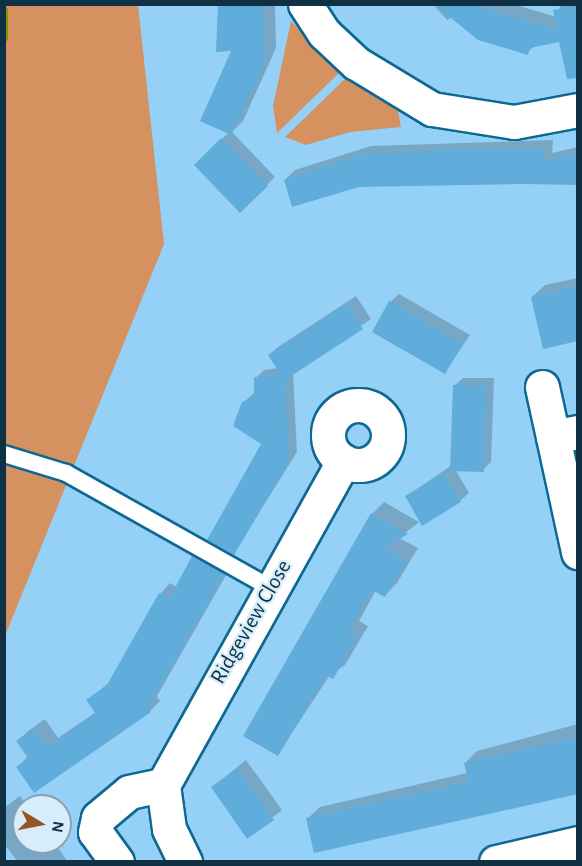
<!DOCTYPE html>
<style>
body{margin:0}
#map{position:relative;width:582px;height:866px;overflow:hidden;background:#95d1f7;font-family:"Alegreya Sans",sans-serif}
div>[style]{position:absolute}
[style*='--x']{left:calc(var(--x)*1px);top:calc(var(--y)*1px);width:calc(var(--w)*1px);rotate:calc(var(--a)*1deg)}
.green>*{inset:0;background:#d5915f}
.shadow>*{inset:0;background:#0003}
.stream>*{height:8px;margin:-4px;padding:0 4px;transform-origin:4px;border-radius:4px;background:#869400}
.building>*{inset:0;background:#60addb}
.roads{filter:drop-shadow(2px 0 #0d6892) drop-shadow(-2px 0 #0d6892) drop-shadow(0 2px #0d6892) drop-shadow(0 -2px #0d6892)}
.service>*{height:16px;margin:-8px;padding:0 8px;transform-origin:8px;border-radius:8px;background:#fff}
.minor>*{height:33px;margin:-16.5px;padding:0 16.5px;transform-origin:16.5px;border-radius:16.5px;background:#fff}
.minor>.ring{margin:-16.5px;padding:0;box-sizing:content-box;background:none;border:33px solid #fff;border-radius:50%}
span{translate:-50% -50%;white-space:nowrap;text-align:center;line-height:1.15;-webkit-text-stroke:4.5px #d7edfb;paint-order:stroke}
.street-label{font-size:22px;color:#103144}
.frame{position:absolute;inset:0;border:6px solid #103144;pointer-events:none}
.north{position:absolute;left:12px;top:794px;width:60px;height:60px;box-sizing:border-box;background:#d7edfb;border:2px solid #87a2b2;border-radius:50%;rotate:100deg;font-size:16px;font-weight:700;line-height:24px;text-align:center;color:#103144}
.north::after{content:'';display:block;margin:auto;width:21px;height:27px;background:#965520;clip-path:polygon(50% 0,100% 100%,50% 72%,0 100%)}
</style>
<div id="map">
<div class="green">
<div style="clip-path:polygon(5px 5px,138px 5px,164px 244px,5px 636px)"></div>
<div style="clip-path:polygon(291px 21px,339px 73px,277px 133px,273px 106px)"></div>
<div style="clip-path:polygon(346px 78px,398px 111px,401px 127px,350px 132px,306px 145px,285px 137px)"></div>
</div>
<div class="shadow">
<div style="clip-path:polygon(220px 4px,275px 4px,276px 48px,243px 121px,232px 132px,275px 177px,240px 211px,196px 165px,229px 132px,234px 50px)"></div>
<div style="clip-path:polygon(433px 4px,513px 4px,556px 17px,561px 4px,578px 4px,578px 37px,535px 45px,527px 53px,453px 17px,447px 20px)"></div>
<div style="clip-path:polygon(553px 140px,552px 153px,578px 147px,578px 185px,285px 180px,295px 170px,371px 146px)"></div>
<div style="clip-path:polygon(578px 278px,578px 339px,532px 297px,545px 285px)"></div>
<div style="clip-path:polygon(399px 294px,470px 335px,445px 372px,390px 302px)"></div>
<div style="clip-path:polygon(356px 296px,371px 319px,293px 373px,297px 452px,234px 553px,263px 444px,243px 403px,255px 392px,256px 378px,264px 370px,278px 368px,269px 355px,278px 347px)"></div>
<div style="clip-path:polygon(463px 378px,494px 378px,491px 462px,483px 470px,455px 469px,469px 493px,460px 501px,407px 496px,452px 465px,454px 386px)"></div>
<div style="clip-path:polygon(384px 502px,419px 522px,399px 538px,418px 548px,397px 583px,385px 595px,376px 590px,359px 621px,368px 626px,345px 665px,330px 675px,278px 754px,372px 514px)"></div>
<div style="clip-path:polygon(204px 547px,233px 563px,157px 696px,160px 701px,150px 711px,18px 767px,28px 756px,18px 741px,28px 731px,45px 719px,58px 738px,96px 712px,88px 700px,111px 681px,160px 594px,170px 583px,177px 587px)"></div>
<div style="clip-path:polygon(578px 724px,578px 792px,307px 819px,320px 807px,467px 773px,465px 763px,477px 751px)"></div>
<div style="clip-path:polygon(246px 760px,282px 810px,248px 837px,213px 787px)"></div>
<div style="clip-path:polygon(20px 796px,27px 806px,24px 842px,54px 842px,68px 862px,18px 862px,4px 844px,4px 808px)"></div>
</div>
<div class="stream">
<div style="--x:4;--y:11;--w:27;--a:90"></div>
</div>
<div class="building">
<div style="clip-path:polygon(218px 4px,263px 4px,265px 61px,231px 135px,200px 121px,231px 51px,216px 52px)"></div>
<div style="clip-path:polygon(434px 4px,469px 4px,557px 30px,553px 10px,578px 5px,578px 78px,567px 79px,559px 42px,530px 48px,528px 55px,478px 40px)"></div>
<div style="clip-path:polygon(221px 138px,268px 186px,240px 213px,194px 165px)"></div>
<div style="clip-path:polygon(466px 149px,544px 149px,543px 162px,578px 154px,578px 183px,359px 187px,292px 207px,284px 180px,360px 155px)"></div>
<div style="clip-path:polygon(578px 286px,578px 341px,543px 349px,531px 297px)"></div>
<div style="clip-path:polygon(389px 301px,463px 344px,445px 374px,372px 332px)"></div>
<div style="clip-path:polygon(347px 304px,363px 329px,285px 380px,289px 461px,234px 555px,207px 540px,261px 444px,233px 426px,242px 402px,254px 397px,254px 377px,281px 375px,268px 355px)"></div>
<div style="clip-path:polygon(453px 385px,486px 386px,484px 472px,450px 471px)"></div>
<div style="clip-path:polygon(443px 473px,461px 502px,422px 526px,405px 496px)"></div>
<div style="clip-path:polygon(371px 513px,408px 534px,385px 548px,407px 561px,385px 597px,372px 590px,348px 633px,357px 638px,333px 679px,326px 675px,278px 756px,243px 736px)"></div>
<div style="clip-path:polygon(192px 556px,224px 574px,148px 707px,151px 712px,34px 793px,16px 767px,28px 758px,16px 741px,34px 728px,48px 747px,96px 714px,86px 700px,107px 685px,159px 593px,169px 599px)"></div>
<div style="clip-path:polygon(578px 737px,578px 794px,314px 853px,306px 818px,468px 782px,464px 763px)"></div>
<div style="clip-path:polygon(237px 768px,274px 820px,247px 839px,211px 787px)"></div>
</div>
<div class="roads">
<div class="service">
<div style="--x:4;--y:454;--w:65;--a:17"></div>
<div style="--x:66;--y:473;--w:235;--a:29.3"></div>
</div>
<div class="minor">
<div style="--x:305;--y:4;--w:35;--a:57"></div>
<div style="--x:324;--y:33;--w:44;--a:43.2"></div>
<div style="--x:356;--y:63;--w:89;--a:31.2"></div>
<div style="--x:432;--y:109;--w:83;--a:9"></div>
<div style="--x:514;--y:122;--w:65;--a:-10.6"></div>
<div style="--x:542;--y:387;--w:51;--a:77.6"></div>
<div class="ring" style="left:328px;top:405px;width:27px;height:27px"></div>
<div style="--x:578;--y:432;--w:25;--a:169"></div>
<div style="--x:553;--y:437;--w:118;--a:77.7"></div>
<div style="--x:163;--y:785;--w:44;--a:82.2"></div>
<div style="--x:169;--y:829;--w:37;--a:64"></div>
<div style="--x:117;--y:862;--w:37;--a:-126"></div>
<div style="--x:95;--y:832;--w:14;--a:-78"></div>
<div style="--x:98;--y:818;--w:40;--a:-40"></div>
<div style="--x:129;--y:792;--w:35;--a:-12"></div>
<div style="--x:163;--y:785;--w:371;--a:-60.9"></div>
<div style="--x:496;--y:862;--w:84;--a:-13"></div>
</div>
</div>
<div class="street-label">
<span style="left:251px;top:622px;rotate:-60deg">Ridgeview Close</span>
</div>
<div class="frame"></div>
<div class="north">N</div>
</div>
